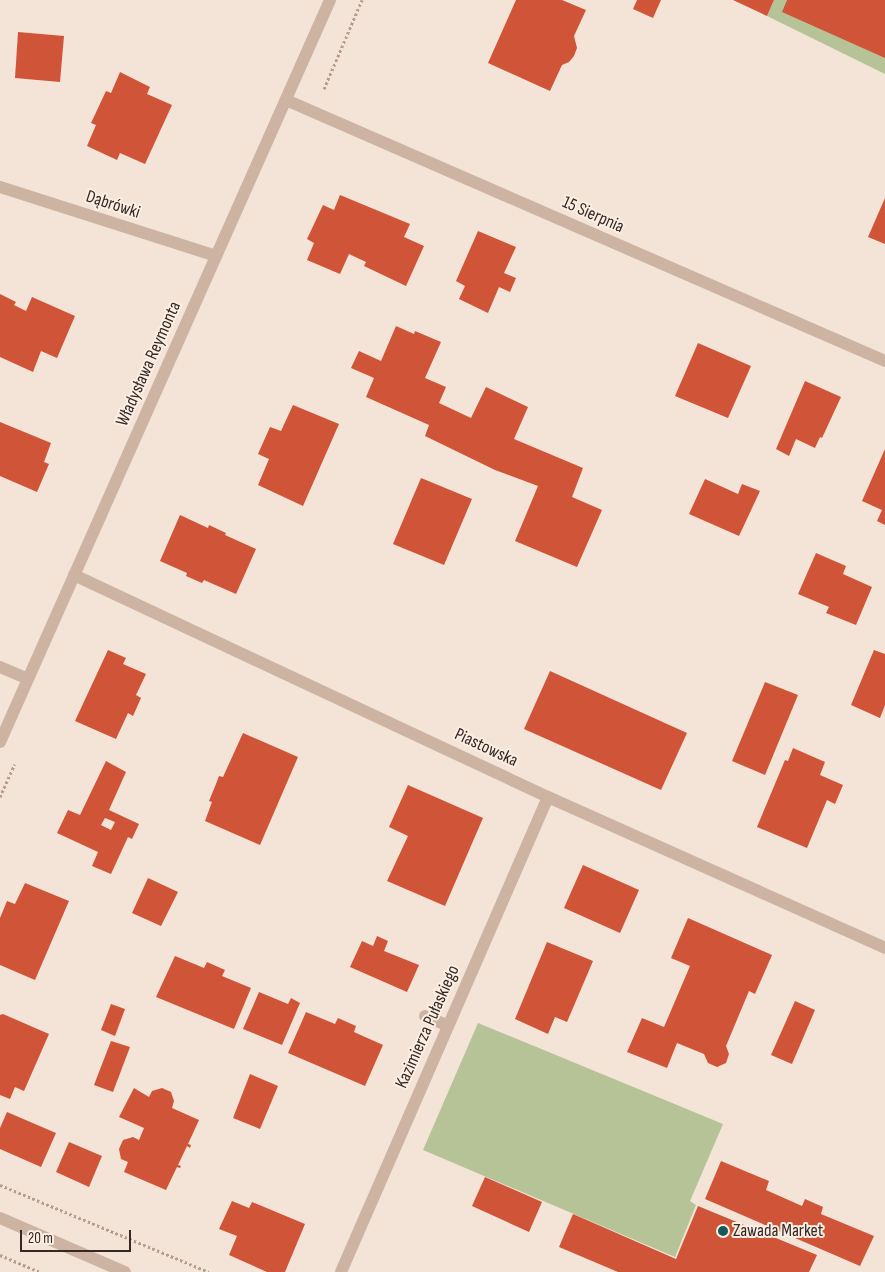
<!DOCTYPE html>
<meta charset="utf-8">
<style>
body{margin:0}
#map{position:relative;width:885px;height:1272px;overflow:hidden;background:#f3e4d7;font-family:"Sofia Sans Condensed",sans-serif}
div>[style]{position:absolute}
[style*='--x']{left:calc(var(--x)*1px);top:calc(var(--y)*1px);width:calc(var(--w)*1px);rotate:calc(var(--a)*1deg)}
.green>*{inset:0;background:#b6c396}
.building>*{inset:0;background:#d05437}
.path>*{height:3px;margin-top:-1.5px;transform-origin:0;background:repeating-linear-gradient(90deg,#b89c8c 0 2.5px,transparent 0 5px)}
.lane>*{height:12px;margin:-6px;padding:0 6px;transform-origin:6px;border-radius:6px;background:#ccb3a2}
.street>*{height:12px;margin:-6px;padding:0 6px;transform-origin:6px;border-radius:6px;background:#ccb3a2}
.dots>*{width:14px;height:14px;translate:-50% -50%;box-sizing:border-box;border:2px solid #fbeee3;border-radius:50%}
span{translate:-50% -50%;white-space:nowrap;text-align:center;line-height:1.15;-webkit-text-stroke:4px #fbeee3;paint-order:stroke}
.street-label{font-size:18px;color:#362925}
.poi-label{font-size:18px;color:#362925}
.left{translate:0 -50%;text-align:left}
.scale{position:absolute;left:20px;top:1230px;width:111px;height:22px;box-sizing:border-box;border:2px solid #362925;border-top:0;padding-left:6px;font-size:15px;line-height:18px;white-space:nowrap;color:#362925;-webkit-text-stroke:4px #fbeee3;paint-order:stroke}
</style>
<div id="map">
<div class="green">
<div style="clip-path:polygon(774px 0,885px 0,885px 74px,767px 16px)"></div>
<div style="clip-path:polygon(478px 1023px,723px 1124px,690px 1201px,696px 1205px,675px 1257px,423px 1150px)"></div>
</div>
<div class="building">
<div style="clip-path:polygon(516px 0,562px 0,586px 10px,574px 36px,577px 48px,574px 56px,569px 62px,562px 65px,550px 91px,488px 63px)"></div>
<div style="clip-path:polygon(637px 0,661px 0,653px 18px,633px 9px)"></div>
<div style="clip-path:polygon(733px 0,774px 0,767px 16px)"></div>
<div style="clip-path:polygon(787px 0,885px 0,885px 58px,782px 12px)"></div>
<div style="clip-path:polygon(18px 32px,64px 36px,60px 82px,15px 78px)"></div>
<div style="clip-path:polygon(120px 72px,150px 87px,147px 94px,172px 105px,145px 164px,120px 153px,117px 160px,87px 146px,96px 125px,91px 123px,106px 91px,111px 93px)"></div>
<div style="clip-path:polygon(340px 195px,410px 224px,404px 237px,424px 246px,406px 286px,364px 266px,366px 262px,349px 254px,340px 274px,307px 260px,314px 243px,307px 239px,323px 205px,334px 210px)"></div>
<div style="clip-path:polygon(885px 198px,885px 244px,868px 237px)"></div>
<div style="clip-path:polygon(478px 231px,516px 247px,504px 273px,516px 278px,510px 292px,499px 287px,488px 313px,459px 299px,465px 286px,456px 281px)"></div>
<div style="clip-path:polygon(0 294px,16px 302px,14px 305px,26px 311px,32px 297px,75px 316px,57px 358px,41px 351px,33px 372px,0 357px)"></div>
<div style="clip-path:polygon(396px 326px,414px 334px,415px 331px,441px 342px,425px 378px,446px 387px,439px 403px,471px 418px,486px 387px,528px 407px,514px 439px,583px 468px,572px 497px,602px 510px,577px 567px,515px 541px,538px 486px,495px 470px,425px 436px,429px 425px,366px 397px,374px 378px,351px 368px,359px 351px,381px 361px)"></div>
<div style="clip-path:polygon(698px 343px,751px 366px,728px 418px,675px 396px)"></div>
<div style="clip-path:polygon(805px 381px,841px 397px,822px 438px,820px 437px,815px 448px,796px 439px,789px 456px,776px 449px)"></div>
<div style="clip-path:polygon(293px 405px,339px 424px,303px 506px,258px 485px,269px 459px,258px 454px,270px 427px,281px 431px)"></div>
<div style="clip-path:polygon(0 422px,51px 443px,44px 462px,49px 464px,37px 492px,0 476px)"></div>
<div style="clip-path:polygon(885px 449px,885px 525px,877px 521px,882px 510px,862px 501px)"></div>
<div style="clip-path:polygon(421px 478px,472px 499px,444px 565px,393px 544px)"></div>
<div style="clip-path:polygon(705px 479px,738px 494px,742px 484px,760px 491px,739px 536px,689px 514px)"></div>
<div style="clip-path:polygon(180px 515px,208px 528px,209px 525px,226px 533px,225px 535px,256px 549px,236px 594px,204px 580px,202px 583px,186px 576px,187px 573px,160px 561px)"></div>
<div style="clip-path:polygon(816px 553px,846px 566px,843px 574px,872px 587px,856px 625px,826px 613px,829px 607px,798px 594px)"></div>
<div style="clip-path:polygon(108px 650px,126px 658px,123px 664px,146px 674px,136px 695px,141px 698px,133px 716px,128px 713px,116px 739px,75px 721px)"></div>
<div style="clip-path:polygon(874px 650px,885px 654px,885px 705px,880px 718px,851px 705px)"></div>
<div style="clip-path:polygon(550px 671px,687px 733px,661px 790px,524px 729px)"></div>
<div style="clip-path:polygon(765px 682px,798px 695px,765px 775px,732px 761px)"></div>
<div style="clip-path:polygon(243px 733px,298px 757px,260px 845px,205px 821px,212px 802px,209px 801px,216px 784px,219px 776px,223px 777px)"></div>
<div style="clip-path:polygon(793px 748px,825px 762px,820px 775px,843px 785px,835px 804px,827px 800px,807px 848px,757px 827px,785px 760px,788px 761px)"></div>
<div style="clip-path:polygon(evenodd,106px 761px,126px 772px,109px 810px,139px 824px,132px 839px,128px 837px,111px 874px,92px 866px,98px 852px,57px 833px,68px 810px,80px 815px,106px 761px,105px 818px,115px 822px,111px 830px,101px 825px,105px 818px)"></div>
<div style="clip-path:polygon(408px 785px,483px 818px,445px 906px,387px 881px,408px 836px,389px 827px)"></div>
<div style="clip-path:polygon(583px 865px,639px 890px,620px 933px,564px 908px)"></div>
<div style="clip-path:polygon(148px 878px,178px 892px,161px 926px,132px 913px)"></div>
<div style="clip-path:polygon(25px 883px,69px 901px,35px 980px,0 965px,0 918px,7px 901px,15px 904px)"></div>
<div style="clip-path:polygon(688px 918px,772px 955px,755px 994px,749px 991px,726px 1046px,729px 1054px,726px 1063px,717px 1067px,708px 1063px,704px 1054px,677px 1043px,667px 1068px,627px 1052px,642px 1018px,664px 1027px,690px 966px,671px 958px)"></div>
<div style="clip-path:polygon(377px 936px,388px 941px,384px 951px,419px 965px,407px 992px,350px 967px,362px 941px,373px 946px)"></div>
<div style="clip-path:polygon(547px 942px,593px 961px,567px 1022px,555px 1017px,548px 1034px,515px 1019px)"></div>
<div style="clip-path:polygon(175px 956px,204px 968px,207px 962px,225px 970px,222px 976px,251px 988px,234px 1029px,156px 997px)"></div>
<div style="clip-path:polygon(259px 992px,288px 1004px,291px 998px,300px 1003px,282px 1045px,243px 1029px)"></div>
<div style="clip-path:polygon(795px 1001px,815px 1010px,792px 1064px,771px 1055px)"></div>
<div style="clip-path:polygon(111px 1004px,125px 1009px,115px 1036px,101px 1030px)"></div>
<div style="clip-path:polygon(306px 1012px,335px 1024px,338px 1018px,356px 1026px,354px 1032px,383px 1045px,365px 1086px,288px 1053px)"></div>
<div style="clip-path:polygon(3px 1014px,49px 1034px,24px 1091px,15px 1087px,10px 1099px,0 1095px,0 1015px)"></div>
<div style="clip-path:polygon(111px 1041px,130px 1047px,113px 1092px,94px 1085px)"></div>
<div style="clip-path:polygon(250px 1074px,278px 1086px,260px 1129px,233px 1118px)"></div>
<div style="clip-path:polygon(134px 1088px,149px 1097px,152px 1091px,162px 1088px,171px 1092px,174px 1101px,172px 1108px,199px 1120px,188px 1144px,191px 1145px,190px 1148px,187px 1146px,178px 1165px,181px 1166px,180px 1168px,177px 1167px,166px 1190px,124px 1172px,128px 1162px,121px 1159px,119px 1149px,123px 1140px,133px 1137px,139px 1140px,144px 1128px,119px 1117px)"></div>
<div style="clip-path:polygon(7px 1112px,56px 1133px,41px 1167px,0 1149px,0 1128px)"></div>
<div style="clip-path:polygon(69px 1142px,102px 1156px,89px 1187px,56px 1172px)"></div>
<div style="clip-path:polygon(721px 1161px,769px 1181px,766px 1190px,802px 1206px,805px 1199px,823px 1207px,821px 1214px,874px 1236px,860px 1266px,705px 1199px)"></div>
<div style="clip-path:polygon(485px 1177px,542px 1202px,529px 1232px,472px 1206px)"></div>
<div style="clip-path:polygon(232px 1201px,249px 1208px,252px 1202px,305px 1224px,285px 1272px,267px 1272px,229px 1255px,237px 1236px,219px 1229px)"></div>
<div style="clip-path:polygon(698px 1206px,817px 1255px,809px 1272px,618px 1272px,559px 1247px,573px 1214px,676px 1259px)"></div>
</div>
<div class="path">
<div style="--x:324;--y:89;--w:97;--a:-66.9"></div>
<div style="--x:0;--y:797;--w:36;--a:-66"></div>
<div style="--x:0;--y:1185;--w:226;--a:22.6"></div>
<div style="--x:0;--y:1255;--w:43;--a:23"></div>
</div>
<div class="lane">
<div style="--x:425;--y:1016;--w:25;--a:23"></div>
</div>
<div class="street">
<div style="--x:286;--y:100;--w:653;--a:23.54"></div>
<div style="--x:0;--y:187;--w:227;--a:17.7"></div>
<div style="--x:74;--y:575;--w:523;--a:25.1"></div>
<div style="--x:548;--y:797;--w:369;--a:24.1"></div>
<div style="--x:0;--y:667;--w:30;--a:23"></div>
<div style="--x:0;--y:742;--w:812;--a:-66.02"></div>
<div style="--x:0;--y:1218;--w:136;--a:23.4"></div>
<div style="--x:341;--y:1272;--w:518;--a:-66.45"></div>
</div>
<div class="dots">
<div style="left:723px;top:1231px;background:#17595a"></div>
</div>
<div class="street-label">
<span style="left:113px;top:205px;rotate:18deg">Dąbrówki</span>
<span style="left:593px;top:215px;rotate:24deg">15 Sierpnia</span>
<span style="left:149px;top:364px;rotate:-66deg">Władysława Reymonta</span>
<span style="left:486px;top:748px;rotate:25deg">Piastowska</span>
<span style="left:428px;top:1027px;rotate:-66deg">Kazimierza Pułaskiego</span>
</div>
<div class="poi-label">
<span class="left" style="left:733px;top:1231px">Zawada Market</span>
</div>
<div class="scale">20 m</div>
</div>
